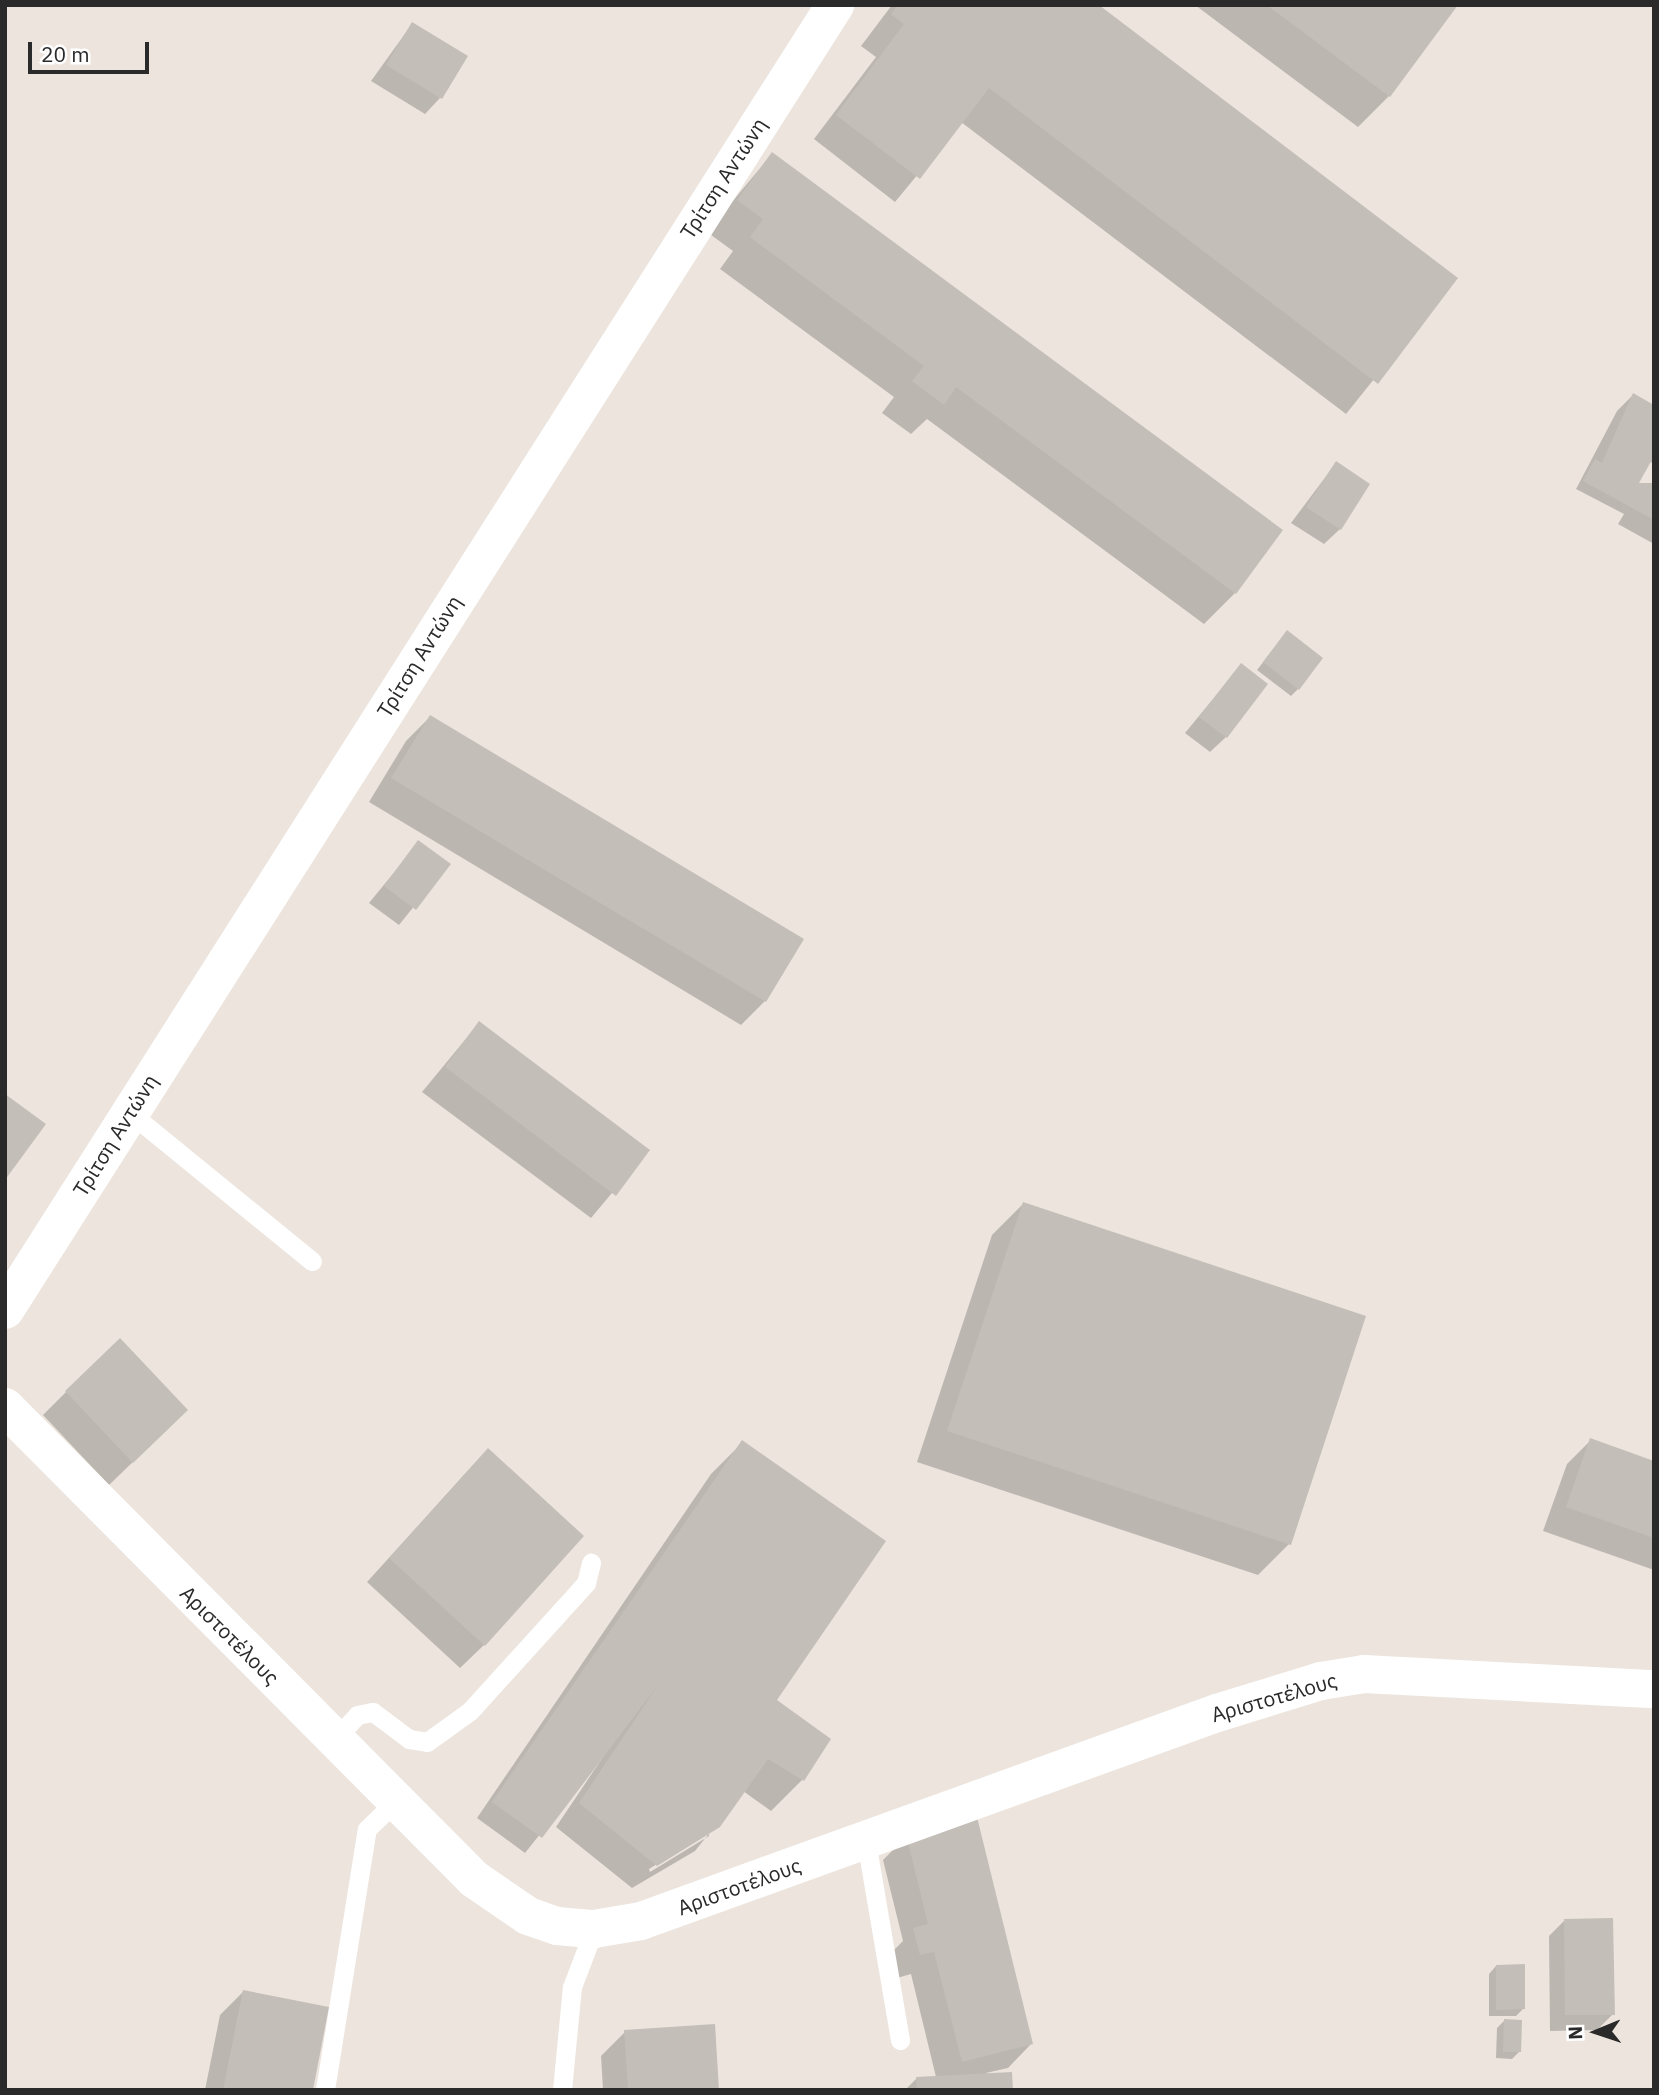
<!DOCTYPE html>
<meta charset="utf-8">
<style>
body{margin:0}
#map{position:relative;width:1659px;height:2095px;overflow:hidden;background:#ece4dd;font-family:"IBM Plex Sans",sans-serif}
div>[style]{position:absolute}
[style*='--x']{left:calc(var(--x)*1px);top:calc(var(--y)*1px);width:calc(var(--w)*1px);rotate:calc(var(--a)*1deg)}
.shadow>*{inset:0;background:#0003}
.building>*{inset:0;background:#c4beb9}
.service>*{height:19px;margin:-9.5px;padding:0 9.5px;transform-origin:9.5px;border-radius:9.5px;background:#fff}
.minor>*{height:38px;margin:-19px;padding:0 19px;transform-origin:19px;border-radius:19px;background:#fff}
span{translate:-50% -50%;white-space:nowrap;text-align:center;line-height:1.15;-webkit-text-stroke:7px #fff;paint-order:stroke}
.street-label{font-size:21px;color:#2a2a2a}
.frame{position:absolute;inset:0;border:7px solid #2a2a2a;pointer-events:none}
.north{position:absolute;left:1561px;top:1997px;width:70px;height:70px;-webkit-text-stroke:5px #fff;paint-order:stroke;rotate:268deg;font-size:19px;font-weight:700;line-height:28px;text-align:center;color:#2a2a2a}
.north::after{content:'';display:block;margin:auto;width:24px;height:32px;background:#2a2a2a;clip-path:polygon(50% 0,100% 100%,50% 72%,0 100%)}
.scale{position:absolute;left:28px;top:42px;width:121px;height:32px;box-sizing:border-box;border:4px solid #2a2a2a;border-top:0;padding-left:9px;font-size:21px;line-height:24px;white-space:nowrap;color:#2a2a2a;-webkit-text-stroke:5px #fff;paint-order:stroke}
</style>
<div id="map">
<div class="shadow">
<div style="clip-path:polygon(892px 5px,1097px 5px,1455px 278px,1346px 414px,961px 122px,895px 202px,814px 139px,876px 57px,861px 46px)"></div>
<div style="clip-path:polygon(1195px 5px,1454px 5px,1389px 96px,1358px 127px)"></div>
<div style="clip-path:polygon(412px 24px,440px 98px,425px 114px,371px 81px)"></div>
<div style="clip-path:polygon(772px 154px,1235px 593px,1204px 624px,927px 419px,911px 434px,882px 413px,894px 397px,720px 269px,733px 251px,707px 232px)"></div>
<div style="clip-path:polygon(1633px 395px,1654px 407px,1654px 464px,1649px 461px,1637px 484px,1654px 485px,1654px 544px,1618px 524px,1624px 514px,1576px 489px,1617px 411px)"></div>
<div style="clip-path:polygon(1336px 463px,1340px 529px,1324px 544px,1291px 523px)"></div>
<div style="clip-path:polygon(1287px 632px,1298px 689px,1291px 696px,1257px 670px)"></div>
<div style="clip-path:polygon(1241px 665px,1226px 737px,1210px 752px,1185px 733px)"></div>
<div style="clip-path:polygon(430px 717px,765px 1001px,741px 1025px,369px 802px,406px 741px)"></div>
<div style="clip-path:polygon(419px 842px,448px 864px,399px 925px,369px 903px)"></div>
<div style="clip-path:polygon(479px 1023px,648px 1150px,591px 1218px,422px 1092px)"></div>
<div style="clip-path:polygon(1023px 1204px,1289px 1544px,1258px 1575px,917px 1462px,992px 1235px)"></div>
<div style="clip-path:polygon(66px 1392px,162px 1434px,109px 1485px,43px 1415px)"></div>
<div style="clip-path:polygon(1591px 1440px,1654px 1462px,1654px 1570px,1543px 1531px,1567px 1464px)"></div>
<div style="clip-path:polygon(evenodd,742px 1443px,774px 1700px,828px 1739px,802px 1780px,771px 1811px,743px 1791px,695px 1851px,632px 1888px,556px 1827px,609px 1748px,525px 1853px,477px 1818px,711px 1474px,742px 1443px,709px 1832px,709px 1836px,650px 1872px,649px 1869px,709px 1832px)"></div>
<div style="clip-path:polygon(465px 1474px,484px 1645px,460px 1668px,367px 1582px)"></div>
<div style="clip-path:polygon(907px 1836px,1031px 2044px,1008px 2068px,986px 2073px,1011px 2090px,905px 2090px,917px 2078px,936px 2077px,911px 1974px,897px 1978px,891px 1953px,903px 1941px,883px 1860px)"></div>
<div style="clip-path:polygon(1565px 1920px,1613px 2014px,1597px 2030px,1550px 2031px,1549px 1936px)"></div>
<div style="clip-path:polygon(1496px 1966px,1524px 2008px,1516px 2016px,1489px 2016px,1489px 1974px)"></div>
<div style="clip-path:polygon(243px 1992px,311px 2090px,205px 2090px,220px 2015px)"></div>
<div style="clip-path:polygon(1505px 2020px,1519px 2052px,1512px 2059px,1496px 2058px,1497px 2028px)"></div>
<div style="clip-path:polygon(625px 2032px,717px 2090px,603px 2090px,601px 2056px)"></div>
</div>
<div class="building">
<div style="clip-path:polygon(898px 5px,1099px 5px,1458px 278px,1378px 384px,989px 88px,920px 179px,836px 115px,904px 24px,891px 14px)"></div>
<div style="clip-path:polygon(1267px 5px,1458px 5px,1390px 97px)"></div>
<div style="clip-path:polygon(412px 22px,468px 56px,442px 99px,386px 65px)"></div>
<div style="clip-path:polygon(772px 152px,1283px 530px,1236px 594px,956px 387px,944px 405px,912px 381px,924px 366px,750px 237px,763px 219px,737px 200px)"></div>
<div style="clip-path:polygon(1633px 393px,1654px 405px,1654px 456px,1639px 483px,1654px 483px,1654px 520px,1583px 481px,1595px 459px,1602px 463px)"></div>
<div style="clip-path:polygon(1336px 461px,1370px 484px,1341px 530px,1306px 507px)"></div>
<div style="clip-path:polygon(1287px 630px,1323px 658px,1299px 690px,1263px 662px)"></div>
<div style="clip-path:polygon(1241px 663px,1268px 684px,1227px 738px,1199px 717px)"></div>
<div style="clip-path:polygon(430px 715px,804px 939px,766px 1002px,391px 778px)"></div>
<div style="clip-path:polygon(418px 840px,451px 864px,416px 910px,384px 886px)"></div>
<div style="clip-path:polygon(479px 1021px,650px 1150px,616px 1196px,445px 1067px)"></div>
<div style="clip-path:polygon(5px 1094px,46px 1124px,5px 1180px)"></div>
<div style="clip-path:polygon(1023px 1202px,1366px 1316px,1291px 1545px,947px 1431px)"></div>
<div style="clip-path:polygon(120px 1338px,188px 1410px,133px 1463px,65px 1391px)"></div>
<div style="clip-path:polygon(1590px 1438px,1654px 1461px,1654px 1538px,1566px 1507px)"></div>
<div style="clip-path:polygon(742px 1440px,886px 1541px,777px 1700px,831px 1739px,804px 1781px,768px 1759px,720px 1827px,657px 1866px,579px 1803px,658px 1685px,542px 1838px,492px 1802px)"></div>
<div style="clip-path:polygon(488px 1448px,584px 1536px,485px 1646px,389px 1558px)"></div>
<div style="clip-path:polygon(977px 1817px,1033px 2044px,962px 2062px,934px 1952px,920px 1955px,913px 1928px,928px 1924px,906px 1834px)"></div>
<div style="clip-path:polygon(1613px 1918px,1615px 2015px,1565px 2015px,1564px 1919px)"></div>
<div style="clip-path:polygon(1525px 1964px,1525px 2009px,1496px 2010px,1496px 1965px)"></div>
<div style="clip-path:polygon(243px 1990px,329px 2007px,313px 2090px,223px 2090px)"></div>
<div style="clip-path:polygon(1504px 2019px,1522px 2020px,1521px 2052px,1503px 2052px)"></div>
<div style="clip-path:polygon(715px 2024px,719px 2090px,628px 2090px,624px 2030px)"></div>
<div style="clip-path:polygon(1012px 2072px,1013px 2090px,917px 2090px,916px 2077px)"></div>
</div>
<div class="service">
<div style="--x:129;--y:1112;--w:236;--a:39.2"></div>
<div style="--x:334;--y:1740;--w:34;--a:-47"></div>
<div style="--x:357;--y:1715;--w:16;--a:-11"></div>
<div style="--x:373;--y:1712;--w:45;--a:36.9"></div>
<div style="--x:409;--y:1739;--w:18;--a:9"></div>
<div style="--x:427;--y:1742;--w:53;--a:-35.8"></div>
<div style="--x:470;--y:1711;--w:173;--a:-47.8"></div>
<div style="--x:586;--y:1583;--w:21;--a:-76"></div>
<div style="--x:866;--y:1841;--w:202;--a:80.3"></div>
<div style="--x:325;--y:2090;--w:264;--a:-80.9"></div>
<div style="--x:367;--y:1829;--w:39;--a:-44"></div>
<div style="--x:562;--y:2090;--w:103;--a:-84.5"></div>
<div style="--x:572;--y:1987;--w:62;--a:-69.2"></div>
</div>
<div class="minor">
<div style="--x:5;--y:1310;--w:1547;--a:-57.54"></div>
<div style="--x:5;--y:1407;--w:665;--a:45.18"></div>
<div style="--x:474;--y:1879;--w:65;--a:34.4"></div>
<div style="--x:528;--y:1916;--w:31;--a:19"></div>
<div style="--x:557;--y:1926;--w:37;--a:5"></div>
<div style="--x:594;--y:1929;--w:48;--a:-9.7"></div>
<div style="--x:641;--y:1921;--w:612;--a:-19.86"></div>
<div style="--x:1217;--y:1713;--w:109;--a:-17.1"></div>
<div style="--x:1321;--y:1681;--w:44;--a:-9.2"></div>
<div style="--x:1364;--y:1674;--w:290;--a:3"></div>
</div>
<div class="street-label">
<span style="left:723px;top:178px;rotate:-57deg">Τρίτση Αντώνη</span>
<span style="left:419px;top:656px;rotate:-58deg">Τρίτση Αντώνη</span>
<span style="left:115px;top:1135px;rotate:-58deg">Τρίτση Αντώνη</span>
<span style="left:230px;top:1635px;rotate:45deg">Αριστοτέλους</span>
<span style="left:1274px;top:1697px;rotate:-16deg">Αριστοτέλους</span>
<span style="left:739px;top:1886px;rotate:-20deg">Αριστοτέλους</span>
</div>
<div class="frame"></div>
<div class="north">N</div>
<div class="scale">20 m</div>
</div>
